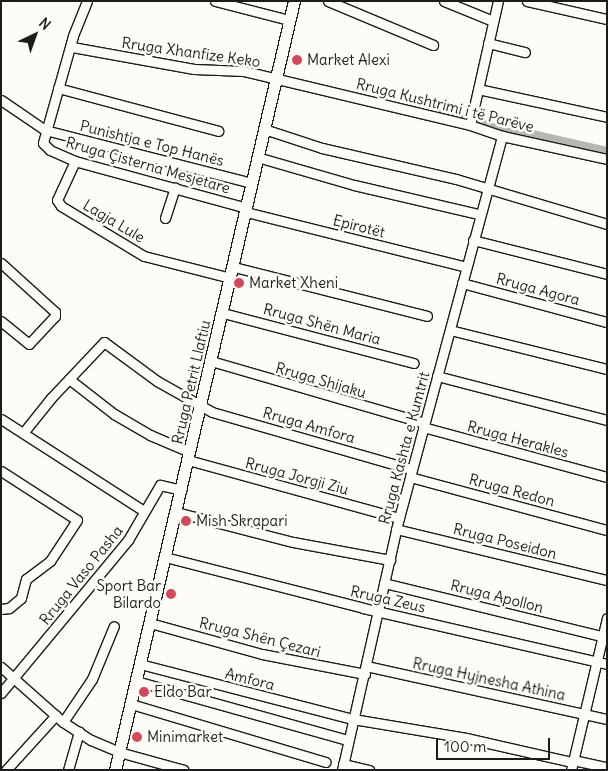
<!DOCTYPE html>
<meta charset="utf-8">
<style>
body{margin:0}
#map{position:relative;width:608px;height:771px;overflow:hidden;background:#fdfcf7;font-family:Delius,sans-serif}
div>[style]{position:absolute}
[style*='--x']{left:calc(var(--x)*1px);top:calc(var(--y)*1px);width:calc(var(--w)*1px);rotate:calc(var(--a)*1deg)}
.canal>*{height:8px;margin:-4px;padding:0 4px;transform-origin:4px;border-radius:4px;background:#b7b6b2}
.roads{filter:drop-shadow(1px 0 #1c1c1c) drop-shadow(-1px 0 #1c1c1c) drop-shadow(0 1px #1c1c1c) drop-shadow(0 -1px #1c1c1c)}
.minor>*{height:9px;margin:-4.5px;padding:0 4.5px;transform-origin:4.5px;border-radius:4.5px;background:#fdfcf7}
.major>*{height:11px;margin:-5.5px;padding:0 5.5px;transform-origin:5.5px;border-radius:5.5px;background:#fdfcf7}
.dots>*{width:14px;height:14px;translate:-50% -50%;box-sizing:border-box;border:2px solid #fdfcf7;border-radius:50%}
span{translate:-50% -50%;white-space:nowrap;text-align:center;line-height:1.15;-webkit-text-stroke:5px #fdfcf7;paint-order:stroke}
.street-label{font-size:15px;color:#1c1c1c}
.poi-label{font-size:15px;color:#1c1c1c}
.left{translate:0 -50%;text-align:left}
.right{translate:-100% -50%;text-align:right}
.frame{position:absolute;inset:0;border:2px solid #1c1c1c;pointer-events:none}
.north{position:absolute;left:10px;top:10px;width:50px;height:50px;-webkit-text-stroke:4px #fdfcf7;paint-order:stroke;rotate:42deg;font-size:14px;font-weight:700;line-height:20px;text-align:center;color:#1c1c1c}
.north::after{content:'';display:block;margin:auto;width:18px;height:22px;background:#1c1c1c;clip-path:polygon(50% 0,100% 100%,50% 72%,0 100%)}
.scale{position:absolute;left:436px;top:738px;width:114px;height:22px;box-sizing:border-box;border:2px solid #1c1c1c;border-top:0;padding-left:6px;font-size:15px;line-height:18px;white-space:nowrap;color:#1c1c1c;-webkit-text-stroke:4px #fdfcf7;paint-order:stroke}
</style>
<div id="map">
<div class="canal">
<div style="--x:440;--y:114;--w:40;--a:12"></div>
<div style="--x:479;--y:122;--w:29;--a:20"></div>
<div style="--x:506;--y:132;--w:13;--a:-4"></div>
<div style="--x:519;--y:131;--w:90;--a:12.8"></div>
</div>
<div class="roads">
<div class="minor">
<div style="--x:87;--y:1;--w:38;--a:112"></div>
<div style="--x:73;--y:36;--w:111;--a:105.7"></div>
<div style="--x:43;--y:143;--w:10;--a:45"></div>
<div style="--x:50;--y:150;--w:27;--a:24"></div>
<div style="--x:75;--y:161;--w:178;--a:15.3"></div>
<div style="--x:215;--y:1;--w:76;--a:14.4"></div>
<div style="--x:328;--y:1;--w:114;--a:22.7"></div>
<div style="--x:444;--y:1;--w:53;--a:22.2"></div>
<div style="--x:527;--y:1;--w:82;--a:12.7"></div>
<div style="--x:488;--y:43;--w:38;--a:14"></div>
<div style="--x:72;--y:47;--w:124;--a:10.2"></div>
<div style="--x:194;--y:69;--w:50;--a:2.3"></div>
<div style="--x:244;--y:71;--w:232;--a:13.4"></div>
<div style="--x:470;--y:125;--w:34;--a:19"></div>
<div style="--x:502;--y:136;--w:107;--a:12.4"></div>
<div style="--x:58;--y:88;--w:166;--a:15"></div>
<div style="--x:478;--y:89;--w:132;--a:12.2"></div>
<div style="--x:1;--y:100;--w:53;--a:34.3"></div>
<div style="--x:45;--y:130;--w:214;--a:14.4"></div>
<div style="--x:470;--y:125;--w:127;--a:-77.3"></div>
<div style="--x:264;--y:129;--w:61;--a:18.1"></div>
<div style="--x:322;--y:148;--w:138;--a:13"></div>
<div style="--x:456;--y:179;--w:158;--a:16.6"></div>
<div style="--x:257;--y:157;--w:101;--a:16.1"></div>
<div style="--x:354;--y:185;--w:128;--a:13.1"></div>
<div style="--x:75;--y:161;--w:43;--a:114.8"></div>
<div style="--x:57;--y:200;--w:7;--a:56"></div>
<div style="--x:61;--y:206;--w:97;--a:31.1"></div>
<div style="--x:144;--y:256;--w:90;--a:14.2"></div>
<div style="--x:246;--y:212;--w:227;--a:14"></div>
<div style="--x:165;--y:218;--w:32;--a:-72"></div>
<div style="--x:473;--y:240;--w:138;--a:14.2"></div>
<div style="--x:1;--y:263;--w:73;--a:42.2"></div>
<div style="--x:55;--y:312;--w:4;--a:90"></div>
<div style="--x:55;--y:316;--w:38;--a:133"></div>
<div style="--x:29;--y:344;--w:36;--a:-141"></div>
<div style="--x:234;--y:267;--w:199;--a:14.2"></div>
<div style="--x:462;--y:283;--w:150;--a:15.1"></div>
<div style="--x:223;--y:313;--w:197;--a:14.7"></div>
<div style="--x:450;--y:330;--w:162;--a:14"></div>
<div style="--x:211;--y:361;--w:222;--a:16.2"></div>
<div style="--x:437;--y:376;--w:176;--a:14.5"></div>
<div style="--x:69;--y:379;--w:57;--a:37.9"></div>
<div style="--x:114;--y:414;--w:42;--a:30.3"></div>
<div style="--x:150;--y:435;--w:43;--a:23"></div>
<div style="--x:1;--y:419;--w:170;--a:32.8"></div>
<div style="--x:423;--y:427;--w:191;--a:15.2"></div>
<div style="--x:23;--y:433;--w:45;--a:-51.3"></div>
<div style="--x:51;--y:398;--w:77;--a:-46.6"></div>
<div style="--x:104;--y:342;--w:66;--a:36.3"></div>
<div style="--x:157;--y:381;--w:63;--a:29.4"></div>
<div style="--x:212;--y:412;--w:207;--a:16"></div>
<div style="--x:188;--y:460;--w:219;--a:15.4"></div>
<div style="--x:1;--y:471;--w:90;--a:32.8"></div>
<div style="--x:77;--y:520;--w:49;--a:123.4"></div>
<div style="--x:50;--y:561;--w:30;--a:143"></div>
<div style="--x:26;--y:579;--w:20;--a:105"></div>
<div style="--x:21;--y:598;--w:16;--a:140"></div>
<div style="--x:9;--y:608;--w:8;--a:173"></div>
<div style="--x:410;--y:477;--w:204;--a:15.1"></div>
<div style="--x:176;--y:512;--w:121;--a:14.4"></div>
<div style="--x:293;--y:542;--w:99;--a:10.5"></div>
<div style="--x:396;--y:529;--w:217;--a:13.6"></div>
<div style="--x:165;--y:557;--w:204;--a:14.4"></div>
<div style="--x:363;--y:608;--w:250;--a:12.9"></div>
<div style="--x:384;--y:583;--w:224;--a:13.7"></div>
<div style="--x:150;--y:623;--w:116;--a:15.5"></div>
<div style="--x:262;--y:654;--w:105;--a:11"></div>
<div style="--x:140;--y:664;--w:220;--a:14.5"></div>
<div style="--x:353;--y:719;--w:115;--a:9.5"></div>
<div style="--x:466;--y:738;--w:109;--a:12.8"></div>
<div style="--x:366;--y:666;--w:247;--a:12.4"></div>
<div style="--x:1;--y:667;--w:83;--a:41.6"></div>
<div style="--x:63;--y:722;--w:33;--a:33"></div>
<div style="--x:91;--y:740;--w:30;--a:23"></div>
<div style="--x:119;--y:752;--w:67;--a:15.5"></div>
<div style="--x:136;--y:681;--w:220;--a:15.6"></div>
<div style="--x:1;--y:693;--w:199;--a:-50.3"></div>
<div style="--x:128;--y:540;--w:64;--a:-59.8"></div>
<div style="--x:160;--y:485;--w:22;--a:13"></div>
<div style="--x:131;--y:704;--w:203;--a:16.6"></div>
<div style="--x:63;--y:722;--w:52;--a:-56"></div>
<div style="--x:92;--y:679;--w:57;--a:-67.5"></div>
<div style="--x:573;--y:760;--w:35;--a:12"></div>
<div style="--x:343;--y:764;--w:27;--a:13"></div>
<div style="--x:6;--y:770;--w:74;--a:-47.7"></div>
<div style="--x:68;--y:770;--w:40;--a:-74"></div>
<div style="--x:342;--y:770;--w:258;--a:-77.3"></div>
<div style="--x:399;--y:518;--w:396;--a:-74.9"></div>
<div style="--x:571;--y:770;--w:156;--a:-76.7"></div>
</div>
<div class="major">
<div style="--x:115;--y:770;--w:790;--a:-76.9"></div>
</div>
</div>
<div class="dots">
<div style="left:297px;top:60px;background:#d1495b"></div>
<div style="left:239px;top:283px;background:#d1495b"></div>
<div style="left:186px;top:521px;background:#d1495b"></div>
<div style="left:171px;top:594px;background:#d1495b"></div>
<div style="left:144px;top:692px;background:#d1495b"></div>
<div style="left:137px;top:737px;background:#d1495b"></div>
</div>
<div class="street-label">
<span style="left:191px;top:52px;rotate:8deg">Rruga Xhanfize Keko</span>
<span style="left:445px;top:105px;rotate:14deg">Rruga Kushtrimi i të Parëve</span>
<span style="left:152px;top:143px;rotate:14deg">Punishtja e Top Hanës</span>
<span style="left:148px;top:165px;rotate:16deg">Rruga Çisterna Mesjetare</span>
<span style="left:114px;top:221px;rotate:31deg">Lagja Lule</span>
<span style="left:359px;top:226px;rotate:14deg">Epirotët</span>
<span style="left:538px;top:289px;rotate:15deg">Rruga Agora</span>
<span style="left:322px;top:324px;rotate:15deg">Rruga Shën Maria</span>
<span style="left:321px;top:380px;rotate:16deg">Rruga Shijaku</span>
<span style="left:191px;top:382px;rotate:-77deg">Rruga Petrit Llaftiu</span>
<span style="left:309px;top:425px;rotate:16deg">Rruga Amfora</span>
<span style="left:518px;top:439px;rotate:15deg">Rruga Herakles</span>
<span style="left:404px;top:448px;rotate:-75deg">Rruga Kashta e Kumtrit</span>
<span style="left:297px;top:476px;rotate:15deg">Rruga Jorgji Ziu</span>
<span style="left:512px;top:490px;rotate:15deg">Rruga Redon</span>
<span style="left:505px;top:541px;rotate:14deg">Rruga Poseidon</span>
<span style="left:81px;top:575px;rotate:-51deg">Rruga Vaso Pasha</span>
<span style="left:497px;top:596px;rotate:14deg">Rruga Apollon</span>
<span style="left:388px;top:599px;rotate:13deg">Rruga Zeus</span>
<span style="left:260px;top:637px;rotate:14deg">Rruga Shën Çezari</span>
<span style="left:250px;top:679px;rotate:14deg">Amfora</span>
<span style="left:489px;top:679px;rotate:12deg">Rruga Hyjnesha Athina</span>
</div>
<div class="poi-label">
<span class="left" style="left:307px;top:60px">Market Alexi</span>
<span class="left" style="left:249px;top:283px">Market Xheni</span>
<span class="left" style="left:196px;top:521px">Mish Skrapari</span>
<span class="right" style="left:161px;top:594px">Sport Bar<br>Bilardo</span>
<span class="left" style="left:154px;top:692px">Eldo Bar</span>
<span class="left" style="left:147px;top:737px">Minimarket</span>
</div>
<div class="frame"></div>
<div class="north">N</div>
<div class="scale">100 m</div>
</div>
